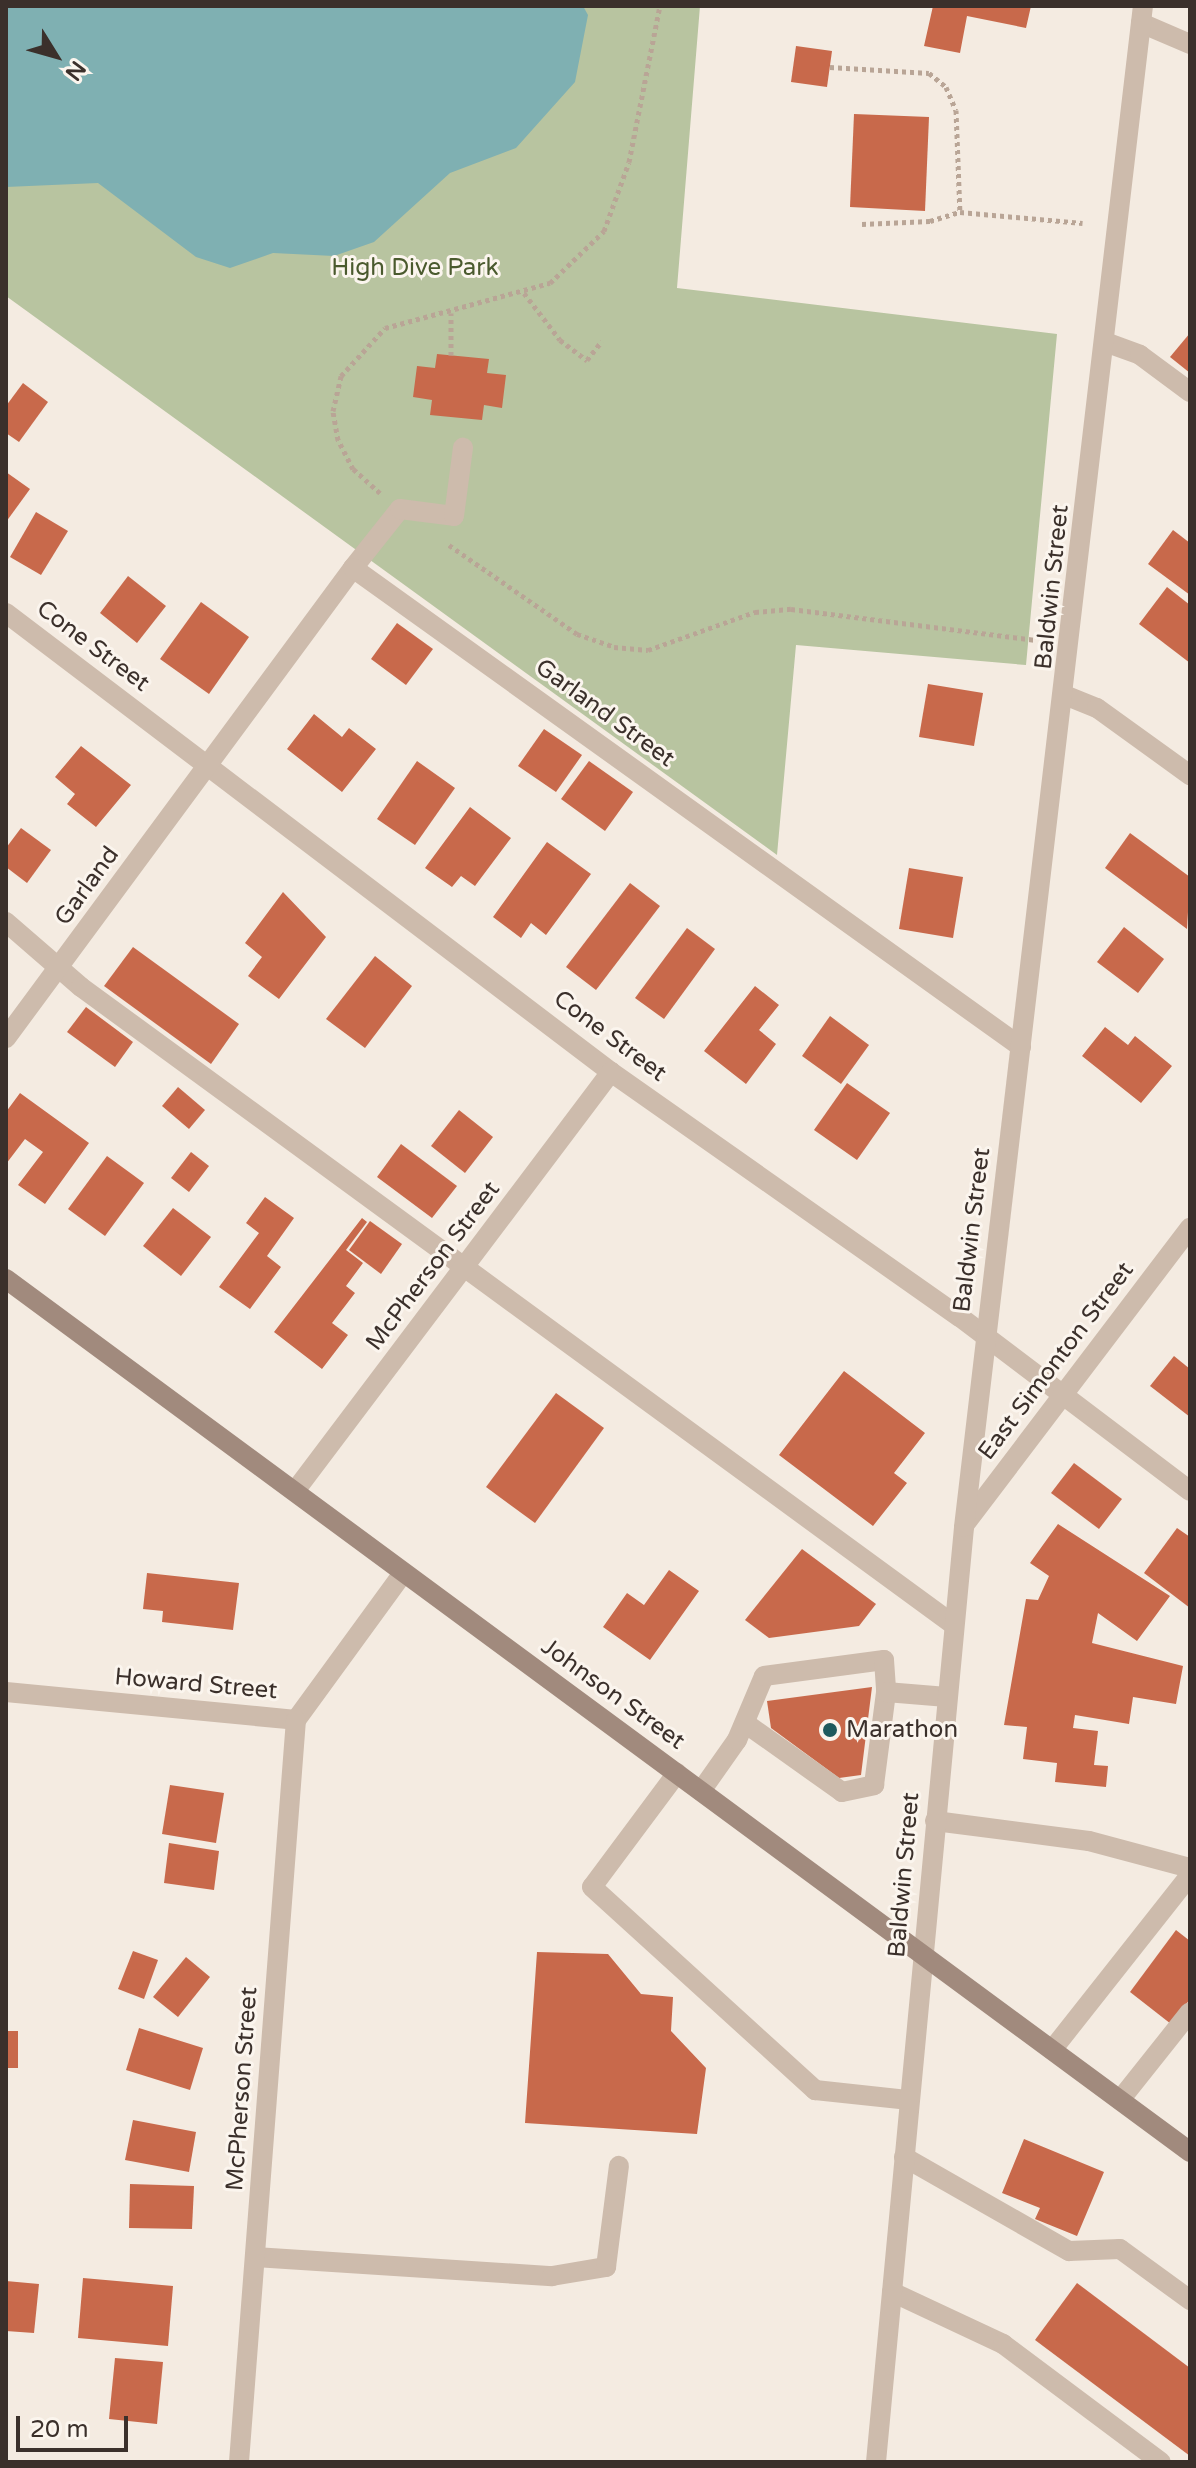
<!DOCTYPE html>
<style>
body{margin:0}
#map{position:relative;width:1196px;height:2468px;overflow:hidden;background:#f4ebe1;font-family:"Varela Round",sans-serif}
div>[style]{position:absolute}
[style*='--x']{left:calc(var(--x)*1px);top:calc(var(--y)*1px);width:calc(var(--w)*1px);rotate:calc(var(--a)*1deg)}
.green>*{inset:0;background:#b8c4a0}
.water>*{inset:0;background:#7fb0b2}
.building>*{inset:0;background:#c8694b}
.path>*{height:5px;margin-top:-2.5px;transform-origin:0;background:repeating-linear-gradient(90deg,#b9a596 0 4px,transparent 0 8px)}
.lane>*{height:20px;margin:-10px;padding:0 10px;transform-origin:10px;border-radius:10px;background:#cdbbac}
.street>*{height:20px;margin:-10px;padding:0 10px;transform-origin:10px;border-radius:10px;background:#cdbbac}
.secondary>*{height:20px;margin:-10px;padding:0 10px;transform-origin:10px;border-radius:10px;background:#a18a7d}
.dots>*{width:22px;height:22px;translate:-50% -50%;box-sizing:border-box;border:4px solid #fbf5ee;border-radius:50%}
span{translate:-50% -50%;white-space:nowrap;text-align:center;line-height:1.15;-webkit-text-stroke:6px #fbf5ee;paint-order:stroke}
.park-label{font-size:24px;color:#4a5a2e}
.street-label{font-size:24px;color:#3b302b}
.poi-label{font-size:24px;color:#3b302b}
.left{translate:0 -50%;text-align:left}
.frame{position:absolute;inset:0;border:8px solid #3b302b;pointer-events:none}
.north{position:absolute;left:16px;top:16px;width:80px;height:80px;-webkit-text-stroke:6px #fbf5ee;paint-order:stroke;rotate:127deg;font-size:22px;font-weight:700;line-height:32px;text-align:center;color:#3b302b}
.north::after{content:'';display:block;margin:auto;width:28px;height:36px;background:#3b302b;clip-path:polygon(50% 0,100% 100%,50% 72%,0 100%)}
.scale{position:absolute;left:16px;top:2416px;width:112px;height:36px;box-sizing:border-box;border:4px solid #3b302b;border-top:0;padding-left:10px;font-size:24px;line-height:28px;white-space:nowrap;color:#3b302b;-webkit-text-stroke:6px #fbf5ee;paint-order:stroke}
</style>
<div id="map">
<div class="green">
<div style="clip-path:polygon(6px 6px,700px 6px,677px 288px,1057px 334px,1026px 665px,796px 645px,777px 855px,6px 296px)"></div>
</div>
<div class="water">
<div style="clip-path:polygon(6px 6px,583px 6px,588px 15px,575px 82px,516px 148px,450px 173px,374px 242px,334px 256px,273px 253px,230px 268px,196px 257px,98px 183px,6px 187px)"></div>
</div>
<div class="building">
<div style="clip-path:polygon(933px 6px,951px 8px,1031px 6px,1026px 28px,967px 16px,960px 53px,924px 46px)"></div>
<div style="clip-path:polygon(796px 46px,832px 51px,827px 87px,791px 82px)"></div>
<div style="clip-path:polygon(854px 114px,929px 117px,925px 211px,850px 207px)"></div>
<div style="clip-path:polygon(1190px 333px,1190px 373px,1170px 357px)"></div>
<div style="clip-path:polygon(437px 354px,489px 359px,487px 373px,506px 375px,502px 408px,484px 405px,482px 420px,430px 415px,432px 400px,413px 397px,417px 366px,435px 368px)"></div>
<div style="clip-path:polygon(23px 383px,48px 402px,19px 442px,6px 433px,6px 406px)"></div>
<div style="clip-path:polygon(6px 472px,30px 489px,6px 522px)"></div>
<div style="clip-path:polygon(36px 512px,68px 531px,41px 575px,10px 557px)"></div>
<div style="clip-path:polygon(1173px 530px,1190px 543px,1190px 595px,1148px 564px)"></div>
<div style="clip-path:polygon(128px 576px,166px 606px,137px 643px,100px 613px)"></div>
<div style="clip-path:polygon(1167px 587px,1190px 605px,1190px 663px,1139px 624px)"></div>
<div style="clip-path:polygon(201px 602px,249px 637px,209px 694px,160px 659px)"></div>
<div style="clip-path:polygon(397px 623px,433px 649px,406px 685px,371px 659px)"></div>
<div style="clip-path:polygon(928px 684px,983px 693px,974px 746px,919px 737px)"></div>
<div style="clip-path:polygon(314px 714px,342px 737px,349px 728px,376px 749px,342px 792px,287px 749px)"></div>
<div style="clip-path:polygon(544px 729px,582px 755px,556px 792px,518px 766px)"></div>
<div style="clip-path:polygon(81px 746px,131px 785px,96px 827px,67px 804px,75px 794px,55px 777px)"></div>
<div style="clip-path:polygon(417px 761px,455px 788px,415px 845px,377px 819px)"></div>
<div style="clip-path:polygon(589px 761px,633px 792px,605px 831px,561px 799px)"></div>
<div style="clip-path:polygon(470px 807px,511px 838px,475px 886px,461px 876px,452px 887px,425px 868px)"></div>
<div style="clip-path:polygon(21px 828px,51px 850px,27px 883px,6px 867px,6px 848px)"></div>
<div style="clip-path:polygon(1130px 833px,1190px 877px,1187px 929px,1105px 868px)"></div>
<div style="clip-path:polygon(547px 842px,591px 874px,546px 935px,531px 923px,521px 938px,493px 917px)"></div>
<div style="clip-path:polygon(909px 868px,963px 877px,953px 938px,899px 929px)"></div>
<div style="clip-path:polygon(630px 883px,660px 906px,596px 990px,566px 967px)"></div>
<div style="clip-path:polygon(283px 892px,326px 937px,279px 999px,248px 976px,262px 957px,245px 943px)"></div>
<div style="clip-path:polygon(1124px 927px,1164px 959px,1138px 993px,1097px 962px)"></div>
<div style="clip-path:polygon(687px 928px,715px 949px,664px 1019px,635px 998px)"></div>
<div style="clip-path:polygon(133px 947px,239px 1024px,211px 1064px,104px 986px)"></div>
<div style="clip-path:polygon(375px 956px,412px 986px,365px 1048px,326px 1019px)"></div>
<div style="clip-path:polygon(755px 986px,779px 1005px,759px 1030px,776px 1044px,746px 1084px,704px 1051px)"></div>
<div style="clip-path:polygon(86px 1007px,133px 1042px,115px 1067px,67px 1032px)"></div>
<div style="clip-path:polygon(830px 1016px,869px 1045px,841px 1084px,802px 1056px)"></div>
<div style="clip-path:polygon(1105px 1027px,1128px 1045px,1135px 1036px,1172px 1066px,1141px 1103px,1082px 1056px)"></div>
<div style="clip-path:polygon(847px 1083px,890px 1113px,857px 1160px,814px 1130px)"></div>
<div style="clip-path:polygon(178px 1087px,205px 1110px,189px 1129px,162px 1106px)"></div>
<div style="clip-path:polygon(20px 1093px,89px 1143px,45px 1204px,18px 1185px,43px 1152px,25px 1139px,6px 1164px,6px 1112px)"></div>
<div style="clip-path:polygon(459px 1110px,493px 1137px,465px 1173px,431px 1146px)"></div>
<div style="clip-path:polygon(401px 1144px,457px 1186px,432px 1218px,377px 1177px)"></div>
<div style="clip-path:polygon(191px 1152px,209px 1166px,189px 1192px,171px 1178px)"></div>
<div style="clip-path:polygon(107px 1156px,144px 1183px,105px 1236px,68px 1209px)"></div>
<div style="clip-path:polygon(265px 1197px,294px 1218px,267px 1256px,281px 1267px,250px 1309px,219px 1287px,259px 1233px,246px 1223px)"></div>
<div style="clip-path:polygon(173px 1208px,211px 1237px,181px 1276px,143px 1246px)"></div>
<div style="clip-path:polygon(362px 1218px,367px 1222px,346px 1250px,363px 1263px,346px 1286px,355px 1293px,332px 1323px,348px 1335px,322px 1369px,274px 1332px)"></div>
<div style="clip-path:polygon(370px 1221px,402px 1244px,381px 1274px,349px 1250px)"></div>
<div style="clip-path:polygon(1174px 1356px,1190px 1369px,1190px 1417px,1150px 1386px)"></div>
<div style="clip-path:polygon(844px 1371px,925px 1433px,894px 1473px,907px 1483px,873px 1526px,779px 1455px)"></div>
<div style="clip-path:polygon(556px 1393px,604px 1428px,535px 1523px,486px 1487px)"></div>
<div style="clip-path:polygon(1074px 1463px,1122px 1499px,1099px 1529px,1051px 1493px)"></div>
<div style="clip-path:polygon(1058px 1524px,1170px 1596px,1137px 1641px,1098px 1613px,1092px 1643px,1183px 1666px,1176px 1704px,1133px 1697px,1129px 1724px,1075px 1715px,1073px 1728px,1098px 1731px,1094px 1765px,1108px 1766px,1106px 1787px,1055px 1782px,1057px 1763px,1023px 1759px,1027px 1727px,1004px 1725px,1026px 1599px,1038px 1600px,1049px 1576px,1030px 1563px)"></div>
<div style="clip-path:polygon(1177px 1528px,1190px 1537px,1190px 1608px,1144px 1573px)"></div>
<div style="clip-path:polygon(802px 1549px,876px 1604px,859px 1626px,769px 1638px,745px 1620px)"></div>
<div style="clip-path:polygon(669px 1570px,699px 1591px,650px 1660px,603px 1627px,627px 1593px,644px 1605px)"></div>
<div style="clip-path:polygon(147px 1573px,239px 1583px,233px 1630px,162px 1622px,163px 1611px,143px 1609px)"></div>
<div style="clip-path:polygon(872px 1687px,861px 1775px,839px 1778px,771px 1728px,767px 1701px)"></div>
<div style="clip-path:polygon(170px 1785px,224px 1793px,216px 1843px,162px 1834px)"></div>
<div style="clip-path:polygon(169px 1843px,219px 1851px,214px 1890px,164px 1883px)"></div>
<div style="clip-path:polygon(1176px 1930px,1190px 1941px,1190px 1999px,1171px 2024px,1130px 1992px)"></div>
<div style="clip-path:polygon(133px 1951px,158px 1960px,144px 1999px,118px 1989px)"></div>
<div style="clip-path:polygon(537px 1952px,608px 1954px,641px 1994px,673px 1997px,671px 2031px,706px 2068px,697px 2134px,525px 2123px)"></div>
<div style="clip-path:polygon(186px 1957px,210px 1977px,178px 2017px,153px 1997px)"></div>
<div style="clip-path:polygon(139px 2028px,203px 2048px,190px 2090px,126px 2070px)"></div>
<div style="clip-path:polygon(6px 2031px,18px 2031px,18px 2068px,6px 2068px)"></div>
<div style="clip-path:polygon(133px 2120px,196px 2132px,189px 2172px,125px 2160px)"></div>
<div style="clip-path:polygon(1024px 2139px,1104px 2172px,1077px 2236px,1035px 2219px,1040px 2208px,1002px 2193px)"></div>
<div style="clip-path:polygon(130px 2184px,194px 2186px,192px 2229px,129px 2228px)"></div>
<div style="clip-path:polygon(83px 2278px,173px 2286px,168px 2346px,78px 2338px)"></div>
<div style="clip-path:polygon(6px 2281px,39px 2284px,34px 2333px,6px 2331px)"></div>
<div style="clip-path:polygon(1077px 2283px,1190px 2368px,1190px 2456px,1035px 2340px)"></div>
<div style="clip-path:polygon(115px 2358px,163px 2362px,157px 2424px,109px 2419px)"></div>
</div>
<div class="path">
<div style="--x:830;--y:67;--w:99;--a:3.5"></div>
<div style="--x:929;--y:73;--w:22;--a:39"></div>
<div style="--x:946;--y:87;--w:25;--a:67"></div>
<div style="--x:956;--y:110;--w:102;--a:87.8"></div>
<div style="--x:960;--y:212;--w:123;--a:5.1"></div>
<div style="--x:862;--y:224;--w:68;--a:-2.5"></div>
<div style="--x:930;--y:221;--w:31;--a:-17"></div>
<div style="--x:524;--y:293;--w:59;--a:52.5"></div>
<div style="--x:560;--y:340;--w:34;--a:37"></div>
<div style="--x:587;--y:360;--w:24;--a:-52"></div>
<div style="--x:451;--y:355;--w:42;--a:-90"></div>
<div style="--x:380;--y:493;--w:36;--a:-138"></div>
<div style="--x:353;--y:469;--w:33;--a:-117"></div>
<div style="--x:338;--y:440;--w:29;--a:-100"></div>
<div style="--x:333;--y:411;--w:36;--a:-77"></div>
<div style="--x:341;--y:376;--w:65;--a:-47.5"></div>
<div style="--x:385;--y:328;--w:171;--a:-15.3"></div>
<div style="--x:550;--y:283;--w:75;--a:-43.9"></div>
<div style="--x:604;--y:231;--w:73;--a:-70.1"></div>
<div style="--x:629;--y:162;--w:159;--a:-78.8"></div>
<div style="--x:449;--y:545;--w:156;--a:34.8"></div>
<div style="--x:577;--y:634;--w:39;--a:19"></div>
<div style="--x:614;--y:647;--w:34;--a:5"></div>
<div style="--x:648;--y:650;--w:114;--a:-19.6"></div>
<div style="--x:755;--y:612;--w:36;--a:-5"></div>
<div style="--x:791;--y:609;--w:247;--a:7.2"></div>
</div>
<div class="lane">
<div style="--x:1105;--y:342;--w:37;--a:20"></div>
<div style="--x:1140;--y:355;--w:62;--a:36.5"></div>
<div style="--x:353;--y:568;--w:75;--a:-51.5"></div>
<div style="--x:400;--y:509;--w:54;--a:7.4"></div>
<div style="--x:454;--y:516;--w:69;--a:-82.5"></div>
<div style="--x:6;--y:922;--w:99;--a:40.9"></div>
<div style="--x:81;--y:987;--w:1081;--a:36.16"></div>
<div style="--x:745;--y:1723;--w:119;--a:35.4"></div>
<div style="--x:842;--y:1792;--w:33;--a:-12"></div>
<div style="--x:874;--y:1785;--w:94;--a:-82.6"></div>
<div style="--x:677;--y:1773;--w:142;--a:126.7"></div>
<div style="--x:592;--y:1887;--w:302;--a:42.3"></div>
<div style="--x:815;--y:2090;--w:95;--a:6.1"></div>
<div style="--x:701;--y:1791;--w:62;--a:-54.8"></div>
<div style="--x:737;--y:1740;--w:69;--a:-67.1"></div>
<div style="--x:764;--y:1676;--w:121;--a:-7.6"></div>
<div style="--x:884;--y:1660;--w:32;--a:86"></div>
<div style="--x:886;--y:1692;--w:61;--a:4.7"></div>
<div style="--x:935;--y:1821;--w:155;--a:7.4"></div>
<div style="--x:1089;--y:1841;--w:105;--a:15"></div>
<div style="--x:1052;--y:2050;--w:223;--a:-51.7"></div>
<div style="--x:1120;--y:2100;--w:112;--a:-51.5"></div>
<div style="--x:904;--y:2157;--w:190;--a:29.7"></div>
<div style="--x:1069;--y:2251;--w:51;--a:-2.2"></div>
<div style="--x:1120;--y:2249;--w:87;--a:36.1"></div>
<div style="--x:255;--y:2257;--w:298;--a:3.7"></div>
<div style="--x:552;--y:2276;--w:55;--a:-9.5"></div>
<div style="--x:606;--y:2267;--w:102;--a:-82.7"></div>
<div style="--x:892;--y:2292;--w:123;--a:25.1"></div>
<div style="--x:1003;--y:2344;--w:197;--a:36.8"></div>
</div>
<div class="street">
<div style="--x:1141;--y:23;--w:53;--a:23.2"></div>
<div style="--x:6;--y:613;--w:759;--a:37.19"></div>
<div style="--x:611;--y:1072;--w:426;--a:35.1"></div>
<div style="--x:960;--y:1317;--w:288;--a:37.1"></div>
<div style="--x:1067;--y:696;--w:32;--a:22"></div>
<div style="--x:1097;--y:708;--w:115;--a:35.8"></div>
<div style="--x:6;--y:1038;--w:584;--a:-53.56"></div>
<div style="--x:353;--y:568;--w:822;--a:35.64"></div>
<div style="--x:295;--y:1491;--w:525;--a:-52.98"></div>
<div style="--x:965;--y:1524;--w:372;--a:-52.8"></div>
<div style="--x:6;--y:1692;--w:291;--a:5.5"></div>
<div style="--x:296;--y:1720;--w:182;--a:-53.9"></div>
<div style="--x:239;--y:2462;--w:744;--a:-85.61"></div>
<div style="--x:876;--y:2462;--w:939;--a:-84.62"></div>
<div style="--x:964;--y:1527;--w:1531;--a:-83.29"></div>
</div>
<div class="secondary">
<div style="--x:6;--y:1279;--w:1471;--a:36.4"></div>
</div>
<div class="dots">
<div style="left:830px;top:1730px;background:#1f5a5e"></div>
</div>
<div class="park-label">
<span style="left:415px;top:268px">High Dive Park</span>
</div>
<div class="street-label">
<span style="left:1052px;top:587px;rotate:-84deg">Baldwin Street</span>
<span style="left:93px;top:646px;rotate:37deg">Cone Street</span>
<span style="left:605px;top:713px;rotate:36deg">Garland Street</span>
<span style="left:87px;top:886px;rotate:-54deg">Garland</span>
<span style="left:610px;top:1036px;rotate:37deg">Cone Street</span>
<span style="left:972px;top:1230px;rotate:-83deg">Baldwin Street</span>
<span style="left:433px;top:1266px;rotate:-53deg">McPherson Street</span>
<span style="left:1056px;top:1361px;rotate:-53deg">East Simonton Street</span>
<span style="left:196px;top:1684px;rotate:5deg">Howard Street</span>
<span style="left:613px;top:1694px;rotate:36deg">Johnson Street</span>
<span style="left:904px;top:1875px;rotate:-85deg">Baldwin Street</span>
<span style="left:242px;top:2089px;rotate:-86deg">McPherson Street</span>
</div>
<div class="poi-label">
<span class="left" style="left:846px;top:1730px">Marathon</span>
</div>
<div class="frame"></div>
<div class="north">N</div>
<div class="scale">20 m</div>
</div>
